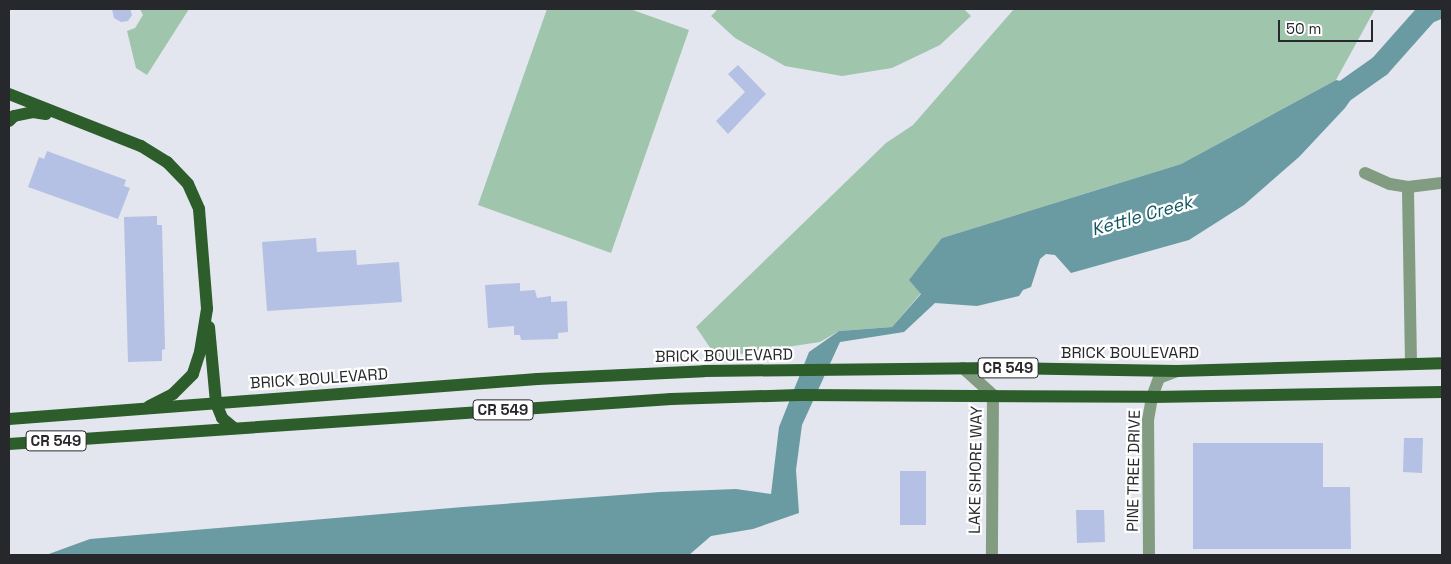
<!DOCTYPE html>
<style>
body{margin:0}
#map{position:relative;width:1451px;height:564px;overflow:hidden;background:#e3e6ee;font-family:"Space Grotesk",sans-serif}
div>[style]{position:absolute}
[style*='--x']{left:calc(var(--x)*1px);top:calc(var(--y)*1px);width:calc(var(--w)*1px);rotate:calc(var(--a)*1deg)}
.green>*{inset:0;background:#a0c5ad}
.water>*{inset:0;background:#6b9ba2}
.river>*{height:22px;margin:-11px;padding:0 11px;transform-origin:11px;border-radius:11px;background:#6b9ba2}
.building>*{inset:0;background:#b4c0e4}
.minor>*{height:12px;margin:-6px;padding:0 6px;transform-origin:6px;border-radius:6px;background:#819c80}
.major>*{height:12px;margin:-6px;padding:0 6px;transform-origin:6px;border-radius:6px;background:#2c5d2b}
span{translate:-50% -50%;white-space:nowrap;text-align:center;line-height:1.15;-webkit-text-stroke:4.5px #fff;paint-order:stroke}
.shield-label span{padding:1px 4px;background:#fff;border:1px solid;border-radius:4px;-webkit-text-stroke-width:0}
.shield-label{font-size:15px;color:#27282b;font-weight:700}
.street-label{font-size:16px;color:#27282b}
.water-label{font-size:18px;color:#10565f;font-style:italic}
.frame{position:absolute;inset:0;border:10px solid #27282b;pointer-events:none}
.scale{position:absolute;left:1278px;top:20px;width:95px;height:22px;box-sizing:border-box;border:2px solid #27282b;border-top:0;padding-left:6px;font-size:15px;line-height:18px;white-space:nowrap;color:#27282b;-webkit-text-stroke:4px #fff;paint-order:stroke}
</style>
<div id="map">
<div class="green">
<div style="clip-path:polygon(140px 9px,189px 9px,147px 75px,136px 68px,127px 31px,135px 28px,143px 15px)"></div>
<div style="clip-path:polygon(547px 9px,630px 9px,689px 30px,611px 253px,478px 205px)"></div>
<div style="clip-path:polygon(718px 9px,964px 9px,971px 16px,940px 45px,892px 68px,842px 76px,785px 66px,735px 38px,711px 16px)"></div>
<div style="clip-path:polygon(1014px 9px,1375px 9px,1336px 80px,1181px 164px,942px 238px,921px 293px,892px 327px,839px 331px,820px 342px,720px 357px,713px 352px,696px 327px,886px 143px,913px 125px)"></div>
</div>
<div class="water">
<div style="clip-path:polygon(1336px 80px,1353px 84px,1354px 95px,1345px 108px,1299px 157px,1244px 205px,1189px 240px,1071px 273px,1055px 255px,1046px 254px,1040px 259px,1031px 287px,1023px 290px,1019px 296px,977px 306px,935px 303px,904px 332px,840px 342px,802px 425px,796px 470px,799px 513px,753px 529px,711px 536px,689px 555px,46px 555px,90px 539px,463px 507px,660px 492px,736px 489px,771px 494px,779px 427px,809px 352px,839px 331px,892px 327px,921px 294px,909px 280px,942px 238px,1181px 164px)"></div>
</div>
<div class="river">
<div style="--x:1329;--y:102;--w:62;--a:-35.2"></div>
<div style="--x:1380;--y:66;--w:71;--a:-48.4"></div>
<div style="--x:1427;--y:13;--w:11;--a:-22"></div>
</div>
<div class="building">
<div style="clip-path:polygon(112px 9px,130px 9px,132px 15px,128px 21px,121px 22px,114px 18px)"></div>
<div style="clip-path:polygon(738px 65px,766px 94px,728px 134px,716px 121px,745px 92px,728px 74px)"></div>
<div style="clip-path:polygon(47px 151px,126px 180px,124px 186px,130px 188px,118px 219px,28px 187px,39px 157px,44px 159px)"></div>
<div style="clip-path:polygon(157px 216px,157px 225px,162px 225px,165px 349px,162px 350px,162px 361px,128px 362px,124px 217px)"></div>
<div style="clip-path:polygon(316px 238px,317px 252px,356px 250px,357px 265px,399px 262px,402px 302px,267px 311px,262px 242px)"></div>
<div style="clip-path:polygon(520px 283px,520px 291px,535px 290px,537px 298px,551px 296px,551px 302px,567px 301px,568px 332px,558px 333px,558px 339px,521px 340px,520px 335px,514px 335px,514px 326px,488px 328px,485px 285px)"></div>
<div style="clip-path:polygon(1404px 438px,1423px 438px,1422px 473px,1403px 472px)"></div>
<div style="clip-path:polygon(1193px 443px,1323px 443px,1323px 487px,1350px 487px,1351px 549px,1193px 549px)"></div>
<div style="clip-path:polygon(900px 471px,926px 471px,926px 525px,900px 525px)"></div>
<div style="clip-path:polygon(1076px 510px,1104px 510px,1105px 542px,1077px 543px)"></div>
</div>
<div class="minor">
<div style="--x:1365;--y:173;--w:27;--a:24"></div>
<div style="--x:1390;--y:184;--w:18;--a:9"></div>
<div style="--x:1411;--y:363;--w:176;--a:-91"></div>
<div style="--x:1408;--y:187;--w:34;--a:-7"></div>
<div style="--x:963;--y:368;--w:40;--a:42"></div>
<div style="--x:993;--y:395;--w:160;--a:90.4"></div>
<div style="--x:1149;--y:555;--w:135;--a:-90.4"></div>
<div style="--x:1148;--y:420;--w:23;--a:-80"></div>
<div style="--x:1152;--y:397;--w:20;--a:-70"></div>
<div style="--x:1159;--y:378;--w:19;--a:-21"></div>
</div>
<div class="major">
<div style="--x:9;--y:94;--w:142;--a:21.5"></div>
<div style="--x:141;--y:146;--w:31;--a:32"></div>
<div style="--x:167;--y:162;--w:30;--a:46"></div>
<div style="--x:188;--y:184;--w:27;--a:66"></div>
<div style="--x:199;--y:209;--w:100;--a:85.4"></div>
<div style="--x:207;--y:309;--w:44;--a:99.2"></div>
<div style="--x:200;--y:352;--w:23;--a:108"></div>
<div style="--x:193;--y:374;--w:28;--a:135"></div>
<div style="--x:173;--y:394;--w:27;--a:153"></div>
<div style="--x:9;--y:121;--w:7;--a:-45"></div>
<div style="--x:14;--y:116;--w:19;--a:-12"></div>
<div style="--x:33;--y:112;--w:13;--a:9"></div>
<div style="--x:209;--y:327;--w:76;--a:84.7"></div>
<div style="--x:216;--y:403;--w:16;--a:68"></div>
<div style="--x:222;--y:418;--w:16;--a:40"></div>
<div style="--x:9;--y:419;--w:530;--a:-4.33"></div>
<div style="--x:537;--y:379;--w:167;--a:-2.7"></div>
<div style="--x:704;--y:371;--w:294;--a:-0.6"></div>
<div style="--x:998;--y:368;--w:179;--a:1"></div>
<div style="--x:1177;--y:371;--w:265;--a:-1.7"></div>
<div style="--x:9;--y:444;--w:664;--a:-3.89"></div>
<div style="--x:671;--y:399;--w:128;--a:-1.8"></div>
<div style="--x:799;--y:395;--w:353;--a:0.3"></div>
<div style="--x:1152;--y:397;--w:290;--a:-1"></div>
</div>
<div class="shield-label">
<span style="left:1008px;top:368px">CR 549</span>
<span style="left:503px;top:410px">CR 549</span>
<span style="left:56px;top:441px">CR 549</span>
</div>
<div class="street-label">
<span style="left:1130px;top:353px">BRICK BOULEVARD</span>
<span style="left:724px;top:356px;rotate:-1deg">BRICK BOULEVARD</span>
<span style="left:319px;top:379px;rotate:-4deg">BRICK BOULEVARD</span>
<span style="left:976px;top:470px;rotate:-89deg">LAKE SHORE WAY</span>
<span style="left:1134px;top:471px;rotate:-89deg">PINE TREE DRIVE</span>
</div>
<div class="water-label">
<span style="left:1142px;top:216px;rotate:-16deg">Kettle Creek</span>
</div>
<div class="frame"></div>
<div class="scale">50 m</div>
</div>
